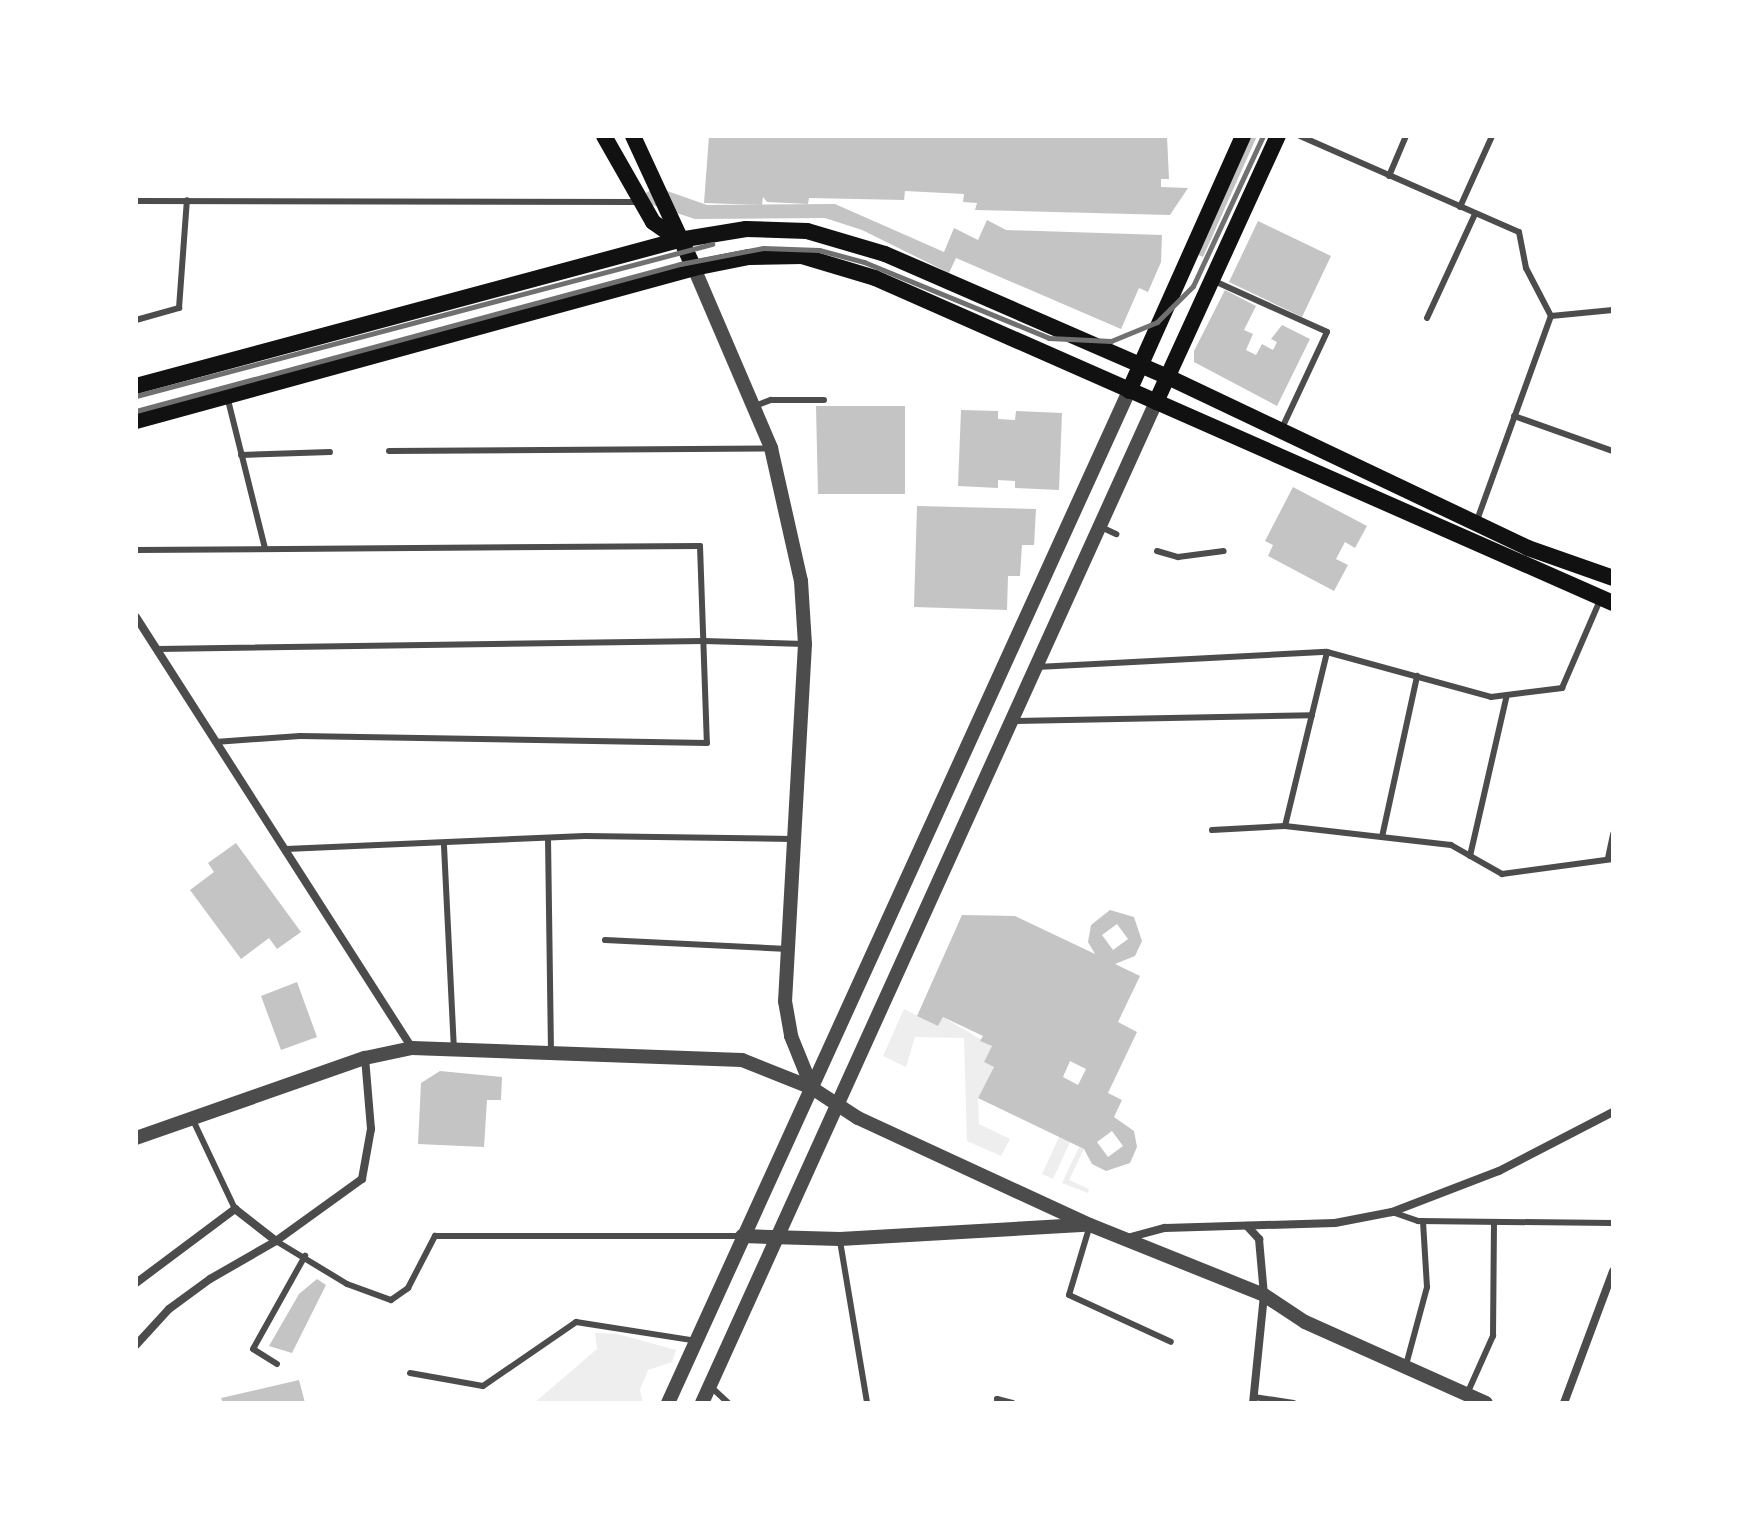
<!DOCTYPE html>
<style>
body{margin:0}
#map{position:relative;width:1749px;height:1539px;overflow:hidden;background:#fff;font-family:Arial,sans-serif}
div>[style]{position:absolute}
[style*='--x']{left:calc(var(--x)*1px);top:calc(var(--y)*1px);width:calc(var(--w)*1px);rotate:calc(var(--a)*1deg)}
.green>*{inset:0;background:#eee}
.building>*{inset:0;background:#c4c4c4}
.service>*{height:6px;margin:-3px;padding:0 3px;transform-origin:3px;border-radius:3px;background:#4c4c4c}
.minor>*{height:8px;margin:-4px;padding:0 4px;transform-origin:4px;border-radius:4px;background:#4c4c4c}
.tertiary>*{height:14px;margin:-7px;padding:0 7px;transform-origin:7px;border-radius:7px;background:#4c4c4c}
.secondary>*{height:16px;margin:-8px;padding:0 8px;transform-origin:8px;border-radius:8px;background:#111}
.rail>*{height:5px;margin:-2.5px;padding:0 2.5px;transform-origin:2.5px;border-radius:2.5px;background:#707070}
span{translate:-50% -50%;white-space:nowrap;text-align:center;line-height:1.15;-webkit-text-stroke:6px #fff;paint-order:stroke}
.frame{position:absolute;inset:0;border:138px solid #fff;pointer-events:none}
</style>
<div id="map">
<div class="green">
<div style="clip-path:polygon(904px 1009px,938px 1026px,943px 1017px,992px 1046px,984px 1062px,994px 1067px,978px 1098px,979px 1124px,1010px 1139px,1001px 1156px,967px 1141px,964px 1038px,915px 1037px,906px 1067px,883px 1056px)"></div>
<div style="clip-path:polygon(1059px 1137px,1070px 1142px,1053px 1179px,1042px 1174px)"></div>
<div style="clip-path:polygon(1079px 1147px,1084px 1149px,1069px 1180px,1089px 1189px,1088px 1193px,1062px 1183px)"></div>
<div style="clip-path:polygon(595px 1333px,617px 1334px,676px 1350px,672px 1362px,648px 1370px,640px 1390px,643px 1403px,534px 1403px,597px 1349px)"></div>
</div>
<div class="building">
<div style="clip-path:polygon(709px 136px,1167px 136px,1169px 179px,1161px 179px,1161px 187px,1188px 188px,1170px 215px,975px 210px,977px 203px,963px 202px,964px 194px,905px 191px,904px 200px,809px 198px,808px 204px,767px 202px,763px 197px,762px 205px,704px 203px)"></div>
<div style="clip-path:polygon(1245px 136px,1257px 136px,1203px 257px,1192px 252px)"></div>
<div style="clip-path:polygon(656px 187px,707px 205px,835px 204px,944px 252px,954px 228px,978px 240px,987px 220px,1006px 230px,1162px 235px,1161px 262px,1148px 292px,1139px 288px,1121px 329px,956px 258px,949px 273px,862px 230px,825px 218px,695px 219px,652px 205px,646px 193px)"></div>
<div style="clip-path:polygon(1258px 221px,1331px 256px,1302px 317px,1229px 282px)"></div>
<div style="clip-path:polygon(1225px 290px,1256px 306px,1244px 330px,1253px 334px,1246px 350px,1256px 355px,1262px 344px,1273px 350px,1277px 342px,1271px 339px,1282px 325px,1310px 339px,1277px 406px,1194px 362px,1194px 351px)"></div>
<div style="clip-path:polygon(816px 406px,905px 406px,905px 494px,818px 494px)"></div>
<div style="clip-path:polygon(961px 410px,998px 411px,998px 419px,1015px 420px,1016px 411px,1062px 413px,1059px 490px,1015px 488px,1015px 481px,998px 480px,998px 488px,958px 486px)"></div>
<div style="clip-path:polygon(1293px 487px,1367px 526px,1355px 548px,1345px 542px,1336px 559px,1348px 565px,1334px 591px,1268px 556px,1273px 545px,1265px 541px)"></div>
<div style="clip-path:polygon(917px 506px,1036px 509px,1034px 545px,1022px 545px,1020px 576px,1008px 576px,1007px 610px,914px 607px)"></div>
<div style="clip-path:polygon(236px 843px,301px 932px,277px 949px,269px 938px,241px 959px,190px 890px,214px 872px,208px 863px)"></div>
<div style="clip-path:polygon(evenodd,1110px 910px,1134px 917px,1142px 941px,1135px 956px,1115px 964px,1140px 976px,1118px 1022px,1137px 1032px,1108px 1093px,1122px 1100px,1114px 1117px,1134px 1131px,1137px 1147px,1130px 1163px,1106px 1171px,1092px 1164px,1084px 1149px,978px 1098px,994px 1067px,984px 1062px,992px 1046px,980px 1041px,983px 1036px,943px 1017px,938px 1026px,917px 1016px,962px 915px,1015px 916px,1095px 954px,1088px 942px,1091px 925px,1110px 910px,1117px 924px,1128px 939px,1113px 950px,1102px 935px,1117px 924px,1110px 910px,1070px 1061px,1086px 1069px,1078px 1085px,1063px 1077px,1070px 1061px,1110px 910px,1112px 1131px,1123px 1146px,1108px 1157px,1097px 1142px,1112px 1131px)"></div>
<div style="clip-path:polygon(297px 982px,317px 1037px,281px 1050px,261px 996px)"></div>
<div style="clip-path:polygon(440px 1071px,502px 1077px,501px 1100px,487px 1100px,484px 1147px,418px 1144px,421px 1083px)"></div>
<div style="clip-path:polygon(317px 1279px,326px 1285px,292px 1353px,269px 1346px,299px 1294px)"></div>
<div style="clip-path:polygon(299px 1380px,305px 1403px,223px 1403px,221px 1398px)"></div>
</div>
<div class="service">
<div style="--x:1300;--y:136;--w:239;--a:23.7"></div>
<div style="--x:1519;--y:232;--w:37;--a:79"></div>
<div style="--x:1526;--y:268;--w:54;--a:62.5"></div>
<div style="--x:1389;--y:176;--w:43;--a:-67"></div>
<div style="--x:136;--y:201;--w:501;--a:0.11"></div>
<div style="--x:1460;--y:207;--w:78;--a:-65.7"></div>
<div style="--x:1212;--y:280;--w:126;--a:24.3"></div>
<div style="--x:1327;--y:332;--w:106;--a:115.1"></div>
<div style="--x:1551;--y:316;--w:62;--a:-5.5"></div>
<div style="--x:1427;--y:318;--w:115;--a:-65.2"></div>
<div style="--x:136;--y:320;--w:45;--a:-15.6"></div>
<div style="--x:179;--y:308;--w:108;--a:-85.8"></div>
<div style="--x:227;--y:396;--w:157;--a:76"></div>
<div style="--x:755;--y:406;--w:17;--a:-21"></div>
<div style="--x:771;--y:400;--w:53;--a:0"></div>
<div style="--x:1514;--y:416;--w:105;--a:19.5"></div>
<div style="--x:389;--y:451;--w:382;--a:-0.4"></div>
<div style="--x:241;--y:455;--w:89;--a:-1.9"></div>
<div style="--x:1476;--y:523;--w:220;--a:-70.1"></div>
<div style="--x:1101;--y:527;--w:17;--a:25"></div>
<div style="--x:136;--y:550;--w:564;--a:-0.41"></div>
<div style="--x:700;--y:546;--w:197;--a:88"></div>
<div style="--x:707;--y:743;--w:407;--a:-179"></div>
<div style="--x:300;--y:736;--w:85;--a:176"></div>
<div style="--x:1157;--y:551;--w:22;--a:16"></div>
<div style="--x:1178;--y:557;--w:46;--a:-7.4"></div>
<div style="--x:158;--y:649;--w:546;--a:-0.84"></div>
<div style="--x:704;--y:641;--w:101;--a:1.7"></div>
<div style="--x:1037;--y:667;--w:290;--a:-3"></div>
<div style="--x:1327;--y:652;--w:170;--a:15.3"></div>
<div style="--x:1491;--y:697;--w:72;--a:-7.2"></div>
<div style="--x:1562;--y:688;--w:96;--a:-66.6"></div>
<div style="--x:1012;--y:721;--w:300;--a:-1.1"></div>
<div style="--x:1285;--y:826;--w:179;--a:-76.4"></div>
<div style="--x:1212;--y:830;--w:73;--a:-3.1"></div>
<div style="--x:1285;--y:826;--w:167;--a:6.5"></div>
<div style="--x:1451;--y:845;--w:59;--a:29.6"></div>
<div style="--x:1502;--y:874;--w:112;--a:-7.7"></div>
<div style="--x:1382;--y:837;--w:165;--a:-77.7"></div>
<div style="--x:548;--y:838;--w:214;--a:89.2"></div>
<div style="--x:444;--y:846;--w:204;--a:87.2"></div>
<div style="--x:286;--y:849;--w:299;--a:-2.5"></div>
<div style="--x:585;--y:836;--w:208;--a:0.8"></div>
<div style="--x:1470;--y:856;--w:165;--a:-77.1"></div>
<div style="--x:1608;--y:858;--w:25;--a:-78"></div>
<div style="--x:605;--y:940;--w:183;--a:2.8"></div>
<div style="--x:192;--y:1118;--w:101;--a:64.7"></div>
<div style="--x:1392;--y:1212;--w:28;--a:19"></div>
<div style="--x:1418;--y:1221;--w:195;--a:0.6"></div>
<div style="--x:1090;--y:1225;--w:73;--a:106.7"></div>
<div style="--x:1069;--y:1295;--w:112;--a:24.7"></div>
<div style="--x:276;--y:1241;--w:83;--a:31.2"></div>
<div style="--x:347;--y:1284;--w:47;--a:20"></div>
<div style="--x:391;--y:1300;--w:21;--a:-35"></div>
<div style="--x:408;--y:1288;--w:59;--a:-62.6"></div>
<div style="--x:435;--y:1236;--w:306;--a:0"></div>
<div style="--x:840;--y:1241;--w:164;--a:80.5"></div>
<div style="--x:277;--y:1364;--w:28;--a:-148"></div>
<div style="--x:253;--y:1349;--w:107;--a:-60.8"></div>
<div style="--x:1406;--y:1365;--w:81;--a:-74.9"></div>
<div style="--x:1427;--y:1287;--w:66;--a:-93.5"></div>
<div style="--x:410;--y:1373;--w:74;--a:10.1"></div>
<div style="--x:483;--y:1386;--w:113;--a:-34.5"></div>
<div style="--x:576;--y:1322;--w:122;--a:8.9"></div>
<div style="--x:710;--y:1386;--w:25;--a:43"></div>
<div style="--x:1467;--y:1394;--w:64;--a:-65.9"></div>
<div style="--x:1493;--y:1336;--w:113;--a:-89.5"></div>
<div style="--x:1254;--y:1397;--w:40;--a:8.5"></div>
<div style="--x:998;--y:1403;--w:4;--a:-104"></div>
<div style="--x:997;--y:1399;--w:16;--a:14"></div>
</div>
<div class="minor">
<div style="--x:136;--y:617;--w:512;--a:57.37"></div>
<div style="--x:1247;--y:1226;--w:18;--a:47"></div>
<div style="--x:1259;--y:1239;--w:56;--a:84.9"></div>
<div style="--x:1264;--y:1295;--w:109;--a:95.8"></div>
<div style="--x:1127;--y:1238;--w:39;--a:-15"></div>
<div style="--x:1165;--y:1228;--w:170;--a:-1.7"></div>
<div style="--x:1335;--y:1223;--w:58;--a:-10.9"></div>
<div style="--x:1392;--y:1212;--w:115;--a:-21"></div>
<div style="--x:1499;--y:1171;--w:128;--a:-27.4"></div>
<div style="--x:136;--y:1283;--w:124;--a:-36.8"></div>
<div style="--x:235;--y:1209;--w:52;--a:38"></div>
<div style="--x:136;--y:1345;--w:49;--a:-47.5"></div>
<div style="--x:169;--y:1309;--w:51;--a:-36.2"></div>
<div style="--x:210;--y:1279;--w:76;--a:-29.9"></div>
<div style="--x:276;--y:1241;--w:106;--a:-35.8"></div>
<div style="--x:362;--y:1179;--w:51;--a:-79.8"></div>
<div style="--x:371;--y:1129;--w:71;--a:-94.8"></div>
<div style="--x:1564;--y:1403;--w:141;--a:-69.6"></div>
</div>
<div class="tertiary">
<div style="--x:694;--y:268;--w:196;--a:66.8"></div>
<div style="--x:771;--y:448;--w:136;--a:77.3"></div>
<div style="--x:801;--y:581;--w:63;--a:86.4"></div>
<div style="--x:805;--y:644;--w:358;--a:93.2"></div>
<div style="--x:785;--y:1001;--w:36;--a:80"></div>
<div style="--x:791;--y:1036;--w:56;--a:68"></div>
<div style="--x:136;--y:1138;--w:243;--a:-19.3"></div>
<div style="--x:365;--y:1058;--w:48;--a:-12"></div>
<div style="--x:412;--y:1048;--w:330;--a:2.1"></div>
<div style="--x:742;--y:1060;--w:75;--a:21.8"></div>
<div style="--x:812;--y:1088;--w:55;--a:33.1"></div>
<div style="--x:858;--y:1118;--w:255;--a:24.8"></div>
<div style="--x:1090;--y:1225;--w:188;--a:21.9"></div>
<div style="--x:1264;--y:1295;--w:49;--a:33.4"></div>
<div style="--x:1305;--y:1322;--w:198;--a:24.1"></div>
<div style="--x:742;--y:1236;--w:98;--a:1.8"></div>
<div style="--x:840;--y:1239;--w:246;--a:-3.3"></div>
<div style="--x:668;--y:1403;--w:1112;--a:-65.51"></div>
<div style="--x:702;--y:1403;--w:1099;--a:-65.6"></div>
</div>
<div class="secondary">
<div style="--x:604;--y:136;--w:99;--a:60.3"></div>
<div style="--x:653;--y:222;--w:32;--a:35"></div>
<div style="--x:633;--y:136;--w:145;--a:65.2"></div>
<div style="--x:136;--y:386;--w:562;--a:-15.05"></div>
<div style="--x:679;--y:240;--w:68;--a:-9.3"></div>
<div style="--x:746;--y:229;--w:61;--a:1.9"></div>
<div style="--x:807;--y:231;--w:81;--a:16.4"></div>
<div style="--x:885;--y:254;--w:309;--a:23.5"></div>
<div style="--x:1168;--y:377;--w:399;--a:25.4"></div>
<div style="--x:1528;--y:548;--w:90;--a:19.4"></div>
<div style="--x:1129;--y:391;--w:279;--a:-65.9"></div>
<div style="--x:1156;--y:402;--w:293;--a:-65.4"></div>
<div style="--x:136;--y:421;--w:579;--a:-15.33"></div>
<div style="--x:694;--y:268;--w:56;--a:-11.3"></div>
<div style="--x:749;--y:257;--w:53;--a:-1.1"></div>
<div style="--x:802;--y:256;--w:76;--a:16.8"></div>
<div style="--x:875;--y:278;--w:806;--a:23.77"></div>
</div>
<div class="rail">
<div style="--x:136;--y:396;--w:596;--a:-14.78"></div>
<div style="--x:136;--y:411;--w:564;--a:-15.12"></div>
<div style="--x:680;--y:264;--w:85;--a:-10.9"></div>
<div style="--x:763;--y:248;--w:56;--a:2"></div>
<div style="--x:819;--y:250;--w:47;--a:14.9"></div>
<div style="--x:864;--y:262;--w:200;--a:22.3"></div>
<div style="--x:1049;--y:338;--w:62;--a:2.8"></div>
<div style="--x:1111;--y:341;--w:50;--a:-22.4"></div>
<div style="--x:1157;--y:322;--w:51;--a:-45"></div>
<div style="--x:1193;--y:286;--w:166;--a:-65"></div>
</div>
<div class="frame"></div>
</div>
